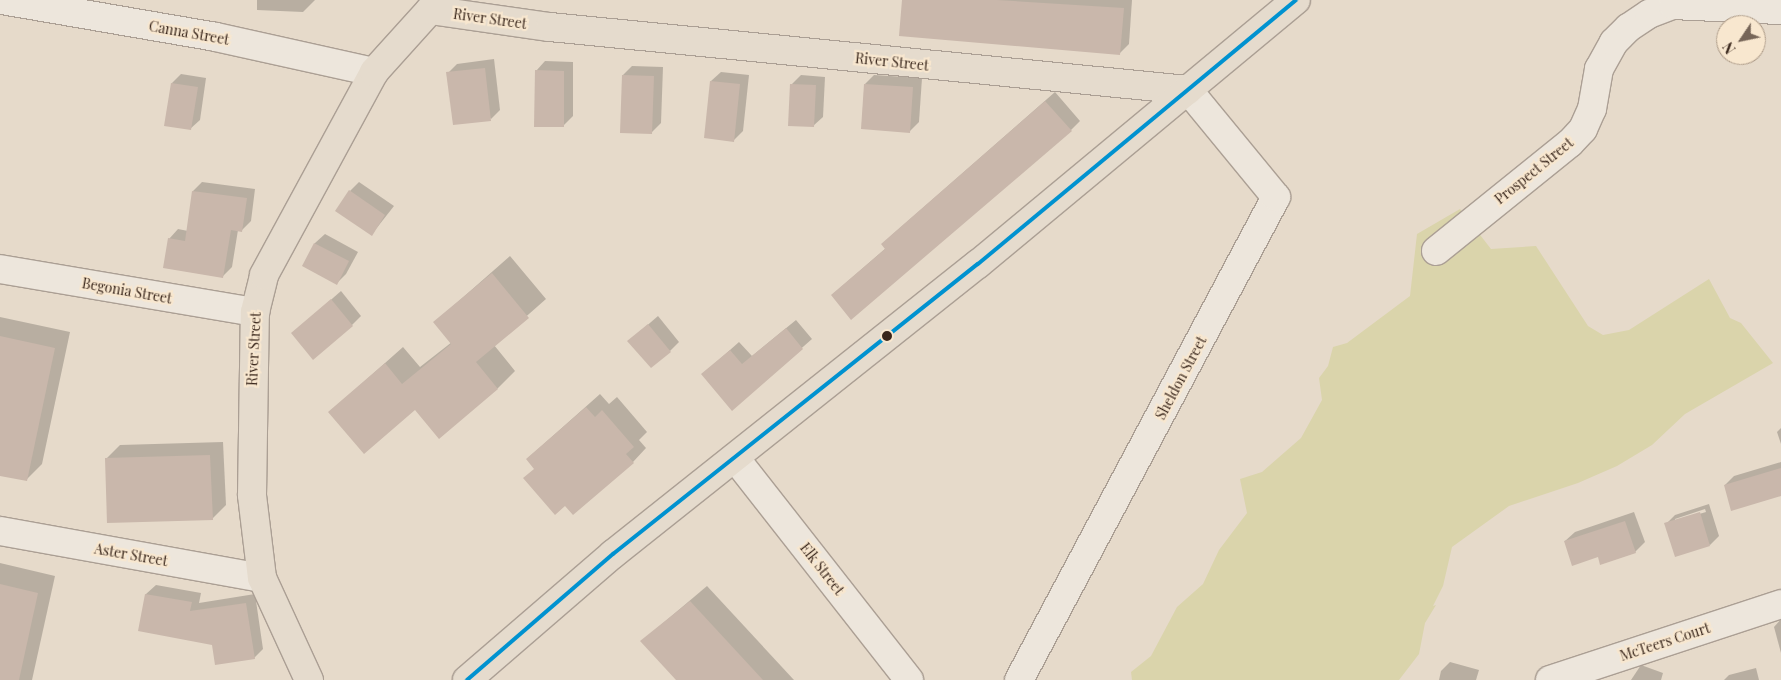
<!DOCTYPE html>
<style>
body{margin:0}
#map{position:relative;width:1781px;height:680px;overflow:hidden;background:#e6daca;font-family:"Playfair Display",serif}
div>[style]{position:absolute}
[style*='--x']{left:calc(var(--x)*1px);top:calc(var(--y)*1px);width:calc(var(--w)*1px);rotate:calc(var(--a)*1deg)}
.green>*{inset:0;background:#dad4ab}
.shadow>*{inset:0;background:#0003}
.building>*{inset:0;background:#c9b7ab}
.roads{filter:drop-shadow(1px 0 #ab9f94) drop-shadow(-1px 0 #ab9f94) drop-shadow(0 1px #ab9f94) drop-shadow(0 -1px #ab9f94)}
.minor>*{height:28px;margin:-14px;padding:0 14px;transform-origin:14px;border-radius:14px;background:#ede6dc}
.major>*{height:28px;margin:-14px;padding:0 14px;transform-origin:14px;border-radius:14px;background:#e5dbcd}
.bus-1>*{height:4px;margin:-2px;padding:0 2px;transform-origin:2px;border-radius:2px;background:#0092d0}
.dots>*{width:14px;height:14px;translate:-50% -50%;box-sizing:border-box;border:2px solid #f8e7cf;border-radius:50%}
span{translate:-50% -50%;white-space:nowrap;text-align:center;line-height:1.15;-webkit-text-stroke:4.5px #f8e7cf;paint-order:stroke}
.street-label{font-size:14px;color:#39261b}
.north{position:absolute;left:1716px;top:15px;width:50px;height:50px;box-sizing:border-box;background:#f8e7cf;border:1px solid #ac9a87;border-radius:50%;rotate:236deg;font-size:14px;font-weight:700;line-height:20px;text-align:center;color:#39261b}
.north::after{content:'';display:block;margin:auto;width:18px;height:22px;background:#766558;clip-path:polygon(50% 0,100% 100%,50% 72%,0 100%)}
</style>
<div id="map">
<div class="green">
<div style="clip-path:polygon(1460px 209px,1491px 249px,1536px 246px,1588px 326px,1603px 335px,1629px 330px,1709px 279px,1730px 318px,1741px 323px,1773px 363px,1685px 414px,1652px 445px,1617px 466px,1578px 483px,1509px 506px,1452px 547px,1443px 586px,1433px 606px,1436px 605px,1425px 623px,1419px 654px,1399px 680px,1132px 680px,1131px 672px,1151px 656px,1177px 607px,1203px 584px,1219px 550px,1247px 513px,1240px 479px,1262px 472px,1301px 438px,1322px 400px,1319px 378px,1328px 366px,1333px 347px,1347px 343px,1410px 296px,1417px 234px)"></div>
</div>
<div class="shadow">
<div style="clip-path:polygon(257px 0,315px 0,303px 12px,257px 10px)"></div>
<div style="clip-path:polygon(903px 0,1132px 0,1129px 44px,1119px 54px)"></div>
<div style="clip-path:polygon(494px 59px,500px 110px,491px 119px,448px 73px,457px 64px)"></div>
<div style="clip-path:polygon(545px 61px,573px 62px,573px 116px,563px 126px,536px 71px)"></div>
<div style="clip-path:polygon(632px 66px,663px 67px,661px 123px,651px 133px,623px 75px)"></div>
<div style="clip-path:polygon(721px 72px,749px 75px,743px 131px,734px 140px,711px 81px)"></div>
<div style="clip-path:polygon(181px 74px,206px 78px,200px 120px,190px 129px,172px 83px)"></div>
<div style="clip-path:polygon(801px 75px,825px 77px,823px 117px,813px 126px,792px 84px)"></div>
<div style="clip-path:polygon(874px 75px,922px 78px,919px 122px,909px 132px,865px 84px)"></div>
<div style="clip-path:polygon(1055px 92px,1080px 121px,1071px 130px,832px 295px,886px 248px,892px 235px)"></div>
<div style="clip-path:polygon(202px 182px,255px 189px,251px 221px,242px 230px,238px 230px,232px 267px,223px 276px,169px 239px,178px 229px,188px 231px,193px 191px)"></div>
<div style="clip-path:polygon(359px 182px,394px 206px,372px 234px,350px 191px)"></div>
<div style="clip-path:polygon(325px 234px,358px 252px,346px 274px,337px 283px,304px 265px,315px 243px)"></div>
<div style="clip-path:polygon(510px 256px,546px 299px,494px 345px,515px 371px,498px 388px,439px 437px,415px 408px,330px 412px,403px 347px,420px 367px,452px 342px,435px 322px)"></div>
<div style="clip-path:polygon(341px 291px,361px 316px,352px 325px,293px 333px)"></div>
<div style="clip-path:polygon(658px 316px,679px 342px,670px 351px,629px 341px)"></div>
<div style="clip-path:polygon(0 317px,70px 332px,42px 464px,26px 480px,0 474px)"></div>
<div style="clip-path:polygon(796px 320px,812px 339px,732px 409px,703px 374px,739px 342px,752px 356px)"></div>
<div style="clip-path:polygon(600px 394px,609px 404px,617px 397px,647px 432px,639px 440px,646px 448px,633px 462px,535px 468px,527px 459px)"></div>
<div style="clip-path:polygon(1781px 428px,1781px 444px,1777px 432px)"></div>
<div style="clip-path:polygon(223px 442px,226px 505px,212px 519px,106px 459px,120px 445px)"></div>
<div style="clip-path:polygon(1781px 462px,1781px 494px,1725px 485px,1734px 476px)"></div>
<div style="clip-path:polygon(evenodd,1709px 504px,1719px 536px,1710px 545px,1666px 524px,1675px 515px,1709px 504px,1705px 509px,1706px 512px,1675px 521px,1675px 519px,1705px 509px)"></div>
<div style="clip-path:polygon(1634px 512px,1645px 542px,1635px 552px,1599px 556px,1565px 541px,1575px 532px)"></div>
<div style="clip-path:polygon(0 563px,55px 576px,32px 680px,0 680px)"></div>
<div style="clip-path:polygon(156px 585px,201px 593px,199px 603px,255px 594px,263px 649px,254px 658px,213px 643px,140px 630px,146px 594px)"></div>
<div style="clip-path:polygon(707px 586px,794px 680px,678px 680px,642px 641px)"></div>
<div style="clip-path:polygon(1781px 619px,1781px 653px,1774px 627px)"></div>
<div style="clip-path:polygon(1450px 662px,1479px 670px,1476px 680px,1439px 680px,1441px 671px)"></div>
<div style="clip-path:polygon(1641px 665px,1663px 673px,1661px 680px,1631px 680px)"></div>
<div style="clip-path:polygon(1756px 668px,1759px 680px,1724px 680px,1729px 675px)"></div>
</div>
<div class="building">
<div style="clip-path:polygon(902px 0,997px 0,1124px 8px,1120px 55px,899px 36px)"></div>
<div style="clip-path:polygon(485px 68px,491px 121px,453px 125px,446px 72px)"></div>
<div style="clip-path:polygon(535px 70px,564px 71px,564px 127px,534px 127px)"></div>
<div style="clip-path:polygon(622px 75px,654px 76px,652px 134px,620px 133px)"></div>
<div style="clip-path:polygon(710px 81px,740px 84px,734px 142px,704px 138px)"></div>
<div style="clip-path:polygon(171px 83px,198px 87px,191px 130px,164px 126px)"></div>
<div style="clip-path:polygon(790px 84px,816px 85px,814px 127px,788px 126px)"></div>
<div style="clip-path:polygon(864px 84px,913px 87px,910px 133px,861px 129px)"></div>
<div style="clip-path:polygon(1045px 101px,1072px 131px,851px 320px,831px 295px,885px 249px,881px 244px)"></div>
<div style="clip-path:polygon(349px 190px,385px 215px,372px 236px,335px 211px)"></div>
<div style="clip-path:polygon(192px 191px,247px 198px,242px 232px,231px 230px,223px 278px,163px 268px,168px 238px,185px 241px)"></div>
<div style="clip-path:polygon(314px 243px,349px 261px,337px 285px,302px 266px)"></div>
<div style="clip-path:polygon(492px 273px,529px 318px,476px 362px,498px 389px,439px 439px,415px 410px,364px 454px,328px 412px,385px 363px,402px 384px,451px 344px,433px 322px)"></div>
<div style="clip-path:polygon(331px 299px,353px 326px,313px 360px,291px 333px)"></div>
<div style="clip-path:polygon(648px 324px,671px 352px,651px 368px,627px 341px)"></div>
<div style="clip-path:polygon(786px 328px,803px 349px,732px 411px,701px 374px,730px 350px,742px 364px)"></div>
<div style="clip-path:polygon(0 336px,55px 348px,27px 481px,0 476px)"></div>
<div style="clip-path:polygon(586px 407px,595px 417px,602px 410px,634px 447px,626px 454px,634px 463px,573px 515px,565px 506px,555px 515px,523px 478px,534px 469px,526px 459px)"></div>
<div style="clip-path:polygon(210px 455px,213px 520px,107px 523px,105px 458px)"></div>
<div style="clip-path:polygon(1781px 468px,1781px 496px,1731px 511px,1724px 485px)"></div>
<div style="clip-path:polygon(1700px 512px,1710px 546px,1675px 557px,1664px 523px)"></div>
<div style="clip-path:polygon(1625px 521px,1636px 553px,1600px 565px,1598px 557px,1572px 566px,1564px 541px)"></div>
<div style="clip-path:polygon(0 584px,38px 593px,19px 680px,0 680px)"></div>
<div style="clip-path:polygon(145px 594px,192px 602px,190px 611px,246px 603px,255px 659px,215px 665px,212px 645px,138px 631px)"></div>
<div style="clip-path:polygon(690px 601px,763px 680px,676px 680px,640px 641px)"></div>
</div>
<div class="roads">
<div class="minor">
<div style="--x:2;--y:0;--w:217;--a:9.8"></div>
<div style="--x:216;--y:37;--w:162;--a:12.5"></div>
<div style="--x:1436;--y:251;--w:172;--a:-38.9"></div>
<div style="--x:1570;--y:143;--w:19;--a:-47"></div>
<div style="--x:1583;--y:129;--w:22;--a:-66"></div>
<div style="--x:1592;--y:109;--w:41;--a:-80.1"></div>
<div style="--x:1599;--y:69;--w:31;--a:-61"></div>
<div style="--x:1614;--y:42;--w:20;--a:-45"></div>
<div style="--x:1628;--y:28;--w:25;--a:-34"></div>
<div style="--x:1649;--y:14;--w:26;--a:-21"></div>
<div style="--x:1673;--y:5;--w:108;--a:2.7"></div>
<div style="--x:0;--y:269;--w:259;--a:9.6"></div>
<div style="--x:735;--y:458;--w:282;--a:51.9"></div>
<div style="--x:0;--y:531;--w:266;--a:10.2"></div>
<div style="--x:1019;--y:680;--w:547;--a:-61.98"></div>
<div style="--x:1276;--y:197;--w:139;--a:-129.4"></div>
<div style="--x:1550;--y:680;--w:243;--a:-18.2"></div>
</div>
<div class="major">
<div style="--x:309;--y:680;--w:112;--a:-114.7"></div>
<div style="--x:262;--y:578;--w:84;--a:-96.9"></div>
<div style="--x:252;--y:495;--w:183;--a:-89.1"></div>
<div style="--x:255;--y:312;--w:38;--a:-76"></div>
<div style="--x:264;--y:275;--w:231;--a:-61.5"></div>
<div style="--x:374;--y:72;--w:84;--a:-47.9"></div>
<div style="--x:430;--y:10;--w:121;--a:8.1"></div>
<div style="--x:550;--y:27;--w:641;--a:5.64"></div>
<div style="--x:467;--y:680;--w:193;--a:-40.8"></div>
<div style="--x:613;--y:554;--w:466;--a:-38.5"></div>
<div style="--x:978;--y:264;--w:413;--a:-39.7"></div>
</div>
</div>
<div class="bus-1">
<div style="--x:467;--y:680;--w:193;--a:-40.8"></div>
<div style="--x:613;--y:554;--w:466;--a:-38.5"></div>
<div style="--x:978;--y:264;--w:413;--a:-39.7"></div>
</div>
<div class="dots">
<div style="left:887px;top:336px;background:#39261b"></div>
</div>
<div class="street-label">
<span style="left:490px;top:19px;rotate:8deg">River Street</span>
<span style="left:189px;top:33px;rotate:10deg">Canna Street</span>
<span style="left:892px;top:62px;rotate:6deg">River Street</span>
<span style="left:1534px;top:171px;rotate:-39deg">Prospect Street</span>
<span style="left:127px;top:291px;rotate:10deg">Begonia Street</span>
<span style="left:254px;top:349px;rotate:-87deg">River Street</span>
<span style="left:1181px;top:378px;rotate:-62deg">Sheldon Street</span>
<span style="left:131px;top:555px;rotate:10deg">Aster Street</span>
<span style="left:822px;top:569px;rotate:52deg">Elk Street</span>
<span style="left:1665px;top:642px;rotate:-18deg">McTeers Court</span>
</div>
<div class="north">N</div>
</div>
